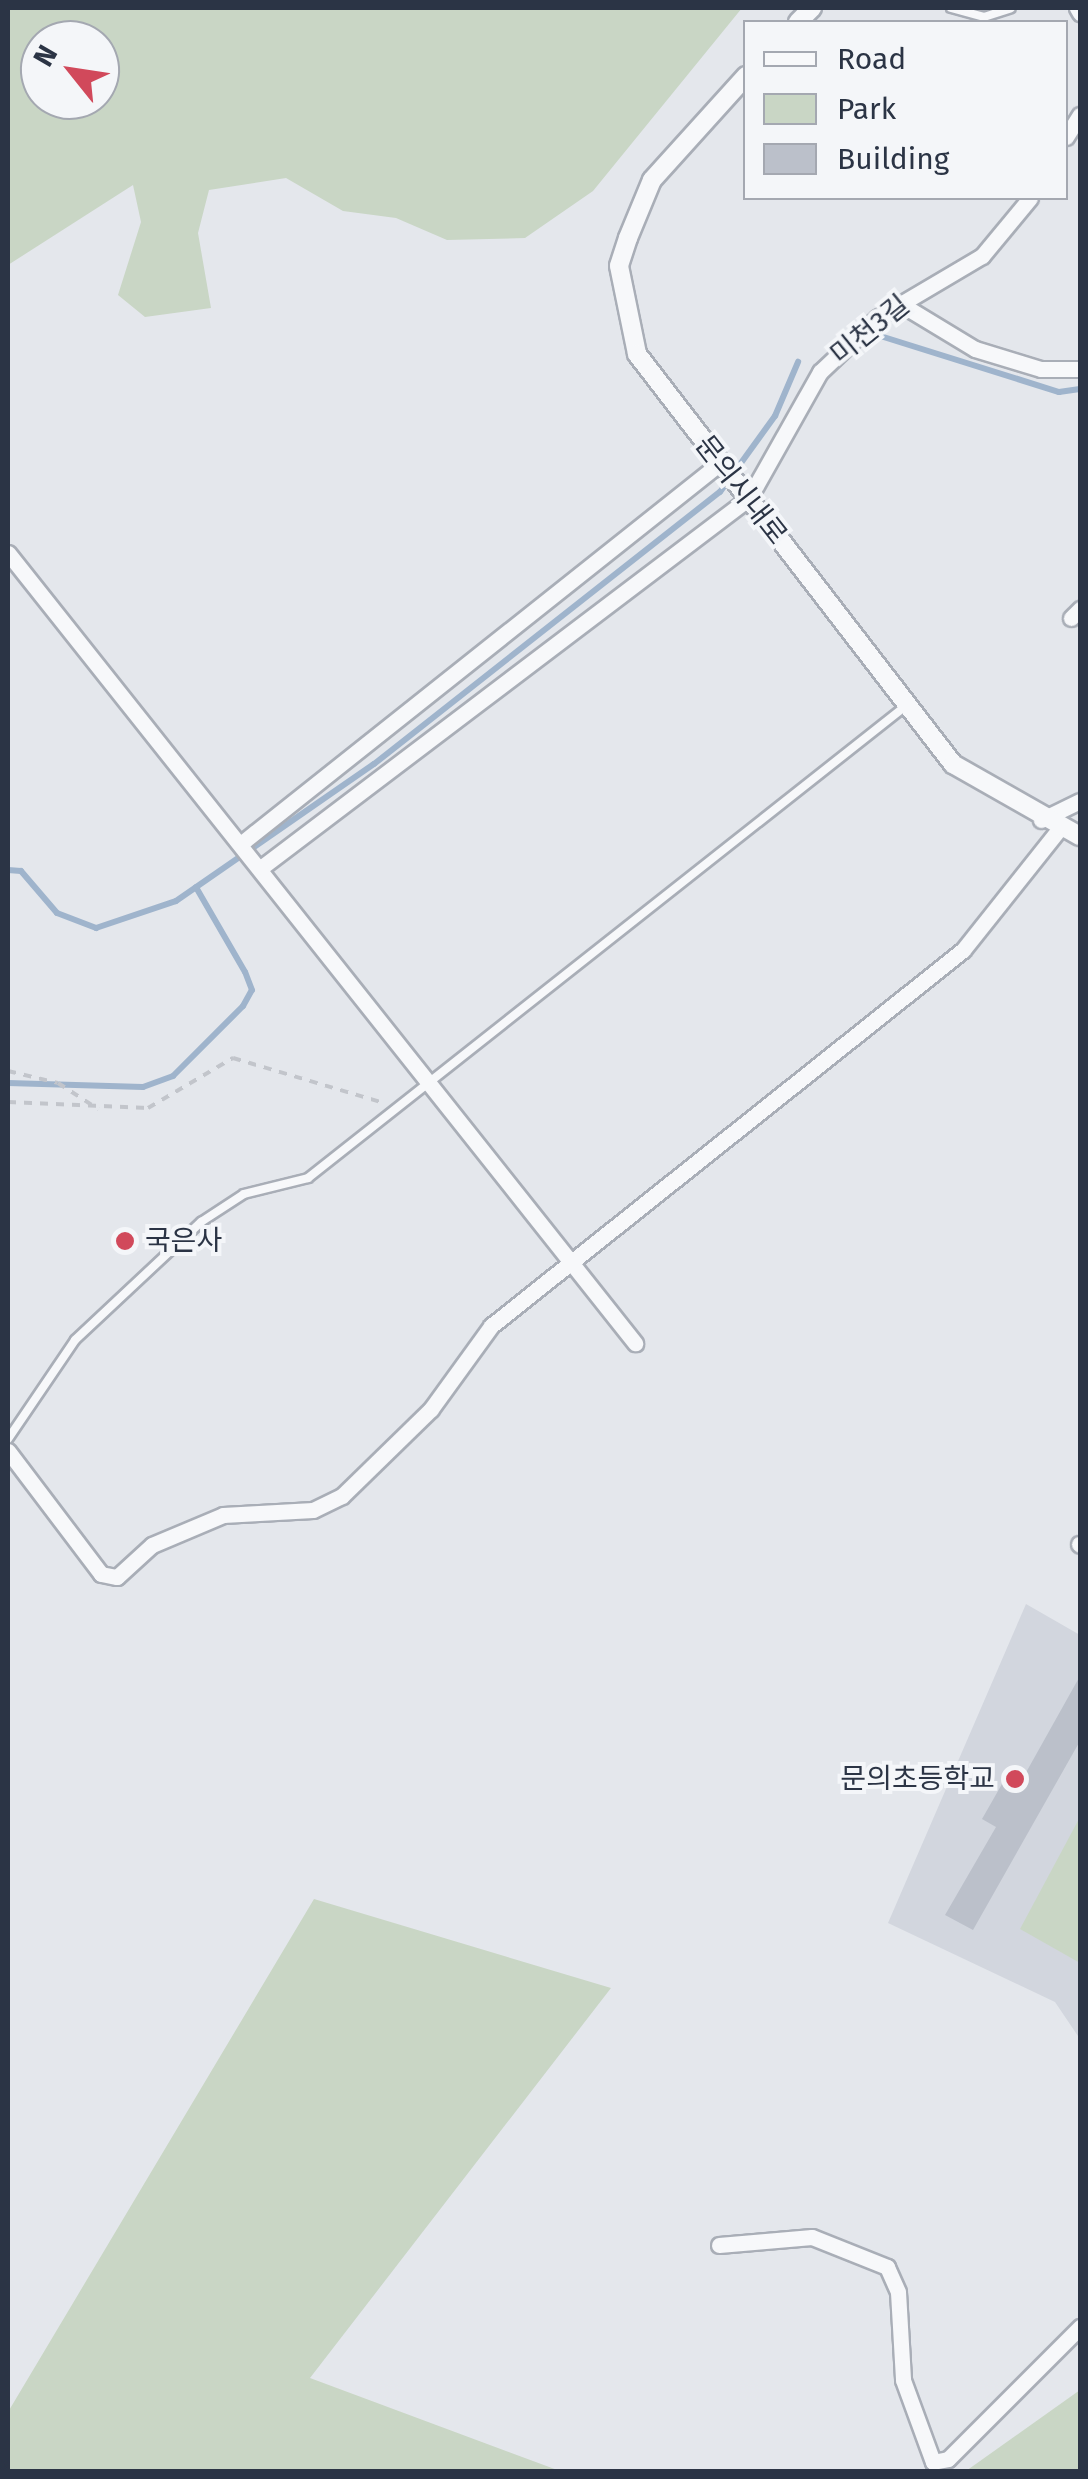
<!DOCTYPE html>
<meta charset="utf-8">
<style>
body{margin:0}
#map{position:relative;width:1088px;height:2479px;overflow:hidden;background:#e4e7ec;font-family:"Fira Sans","Noto Sans KR",sans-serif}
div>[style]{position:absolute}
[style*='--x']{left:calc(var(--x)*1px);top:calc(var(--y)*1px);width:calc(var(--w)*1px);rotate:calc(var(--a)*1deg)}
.built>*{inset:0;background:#d2d6de}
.green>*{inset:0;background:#c9d6c5}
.stream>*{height:6px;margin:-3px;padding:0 3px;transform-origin:3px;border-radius:3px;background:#9fb4cc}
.building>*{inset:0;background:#bbc0ca}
.path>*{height:4px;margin-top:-2px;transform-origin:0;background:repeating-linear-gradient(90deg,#c2c5cb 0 8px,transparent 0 16px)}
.roads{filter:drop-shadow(2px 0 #a9aeb7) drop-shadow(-2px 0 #a9aeb7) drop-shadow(0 2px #a9aeb7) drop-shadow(0 -2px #a9aeb7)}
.service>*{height:8px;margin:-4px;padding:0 4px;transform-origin:4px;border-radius:4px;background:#f7f8fa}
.minor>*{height:15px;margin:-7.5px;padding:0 7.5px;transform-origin:7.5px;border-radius:7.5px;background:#f7f8fa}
.tertiary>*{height:18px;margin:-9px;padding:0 9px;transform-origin:9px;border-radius:9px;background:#f7f8fa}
.dots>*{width:28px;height:28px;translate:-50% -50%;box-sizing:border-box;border:5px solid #f4f6f9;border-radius:50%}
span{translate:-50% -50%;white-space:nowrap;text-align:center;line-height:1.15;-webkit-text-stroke:8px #f4f6f9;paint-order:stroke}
.street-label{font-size:28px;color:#2b3445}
.poi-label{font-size:28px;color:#2b3445}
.left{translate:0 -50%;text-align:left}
.right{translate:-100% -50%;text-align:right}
.frame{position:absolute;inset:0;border:10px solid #2b3445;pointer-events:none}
.legend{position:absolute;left:743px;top:20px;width:325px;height:180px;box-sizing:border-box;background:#f4f6f9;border:2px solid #a4a8b1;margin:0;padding:12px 18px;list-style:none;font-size:30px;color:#2b3445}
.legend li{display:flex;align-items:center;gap:20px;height:50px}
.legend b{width:50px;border:2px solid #a4a8b1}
.north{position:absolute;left:20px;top:20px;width:100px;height:100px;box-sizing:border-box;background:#f4f6f9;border:2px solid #a4a8b1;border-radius:50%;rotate:300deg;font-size:28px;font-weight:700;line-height:40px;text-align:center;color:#2b3445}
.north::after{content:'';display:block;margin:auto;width:35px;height:45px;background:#d1495b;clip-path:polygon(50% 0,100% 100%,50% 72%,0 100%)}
</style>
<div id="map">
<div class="built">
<div style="clip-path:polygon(1026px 1604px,1080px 1635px,1080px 2039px,1055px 2002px,888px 1923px)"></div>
</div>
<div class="green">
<div style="clip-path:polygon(evenodd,8px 8px,742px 8px,593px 191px,525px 238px,447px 240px,396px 218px,343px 211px,286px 178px,209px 190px,198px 233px,211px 308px,145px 317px,118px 295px,141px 222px,133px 185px,8px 265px,8px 8px,40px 40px,100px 40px,100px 100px,40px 100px,40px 40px)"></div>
<div style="clip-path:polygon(1080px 1817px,1080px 1963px,1020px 1929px)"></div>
<div style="clip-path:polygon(314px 1899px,611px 1988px,310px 2378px,560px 2471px,8px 2471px,8px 2412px)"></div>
<div style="clip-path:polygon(1080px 2390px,1080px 2471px,966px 2471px)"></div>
</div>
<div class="stream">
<div style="--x:874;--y:334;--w:194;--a:17.4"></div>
<div style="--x:1059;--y:392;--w:21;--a:-8"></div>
<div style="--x:8;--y:870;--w:13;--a:4"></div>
<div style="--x:21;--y:871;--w:55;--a:49.4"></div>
<div style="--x:57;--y:913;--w:42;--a:21"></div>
<div style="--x:96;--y:928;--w:84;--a:-18.6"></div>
<div style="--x:176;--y:901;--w:241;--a:-34.7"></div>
<div style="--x:374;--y:764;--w:440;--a:-38.2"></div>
<div style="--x:720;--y:492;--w:94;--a:-54.1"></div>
<div style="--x:775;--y:416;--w:59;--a:-66.9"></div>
<div style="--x:8;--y:1083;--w:135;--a:1.7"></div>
<div style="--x:143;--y:1087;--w:32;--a:-20"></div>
<div style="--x:173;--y:1076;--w:99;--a:-45"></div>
<div style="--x:243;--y:1006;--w:18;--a:-61"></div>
<div style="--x:252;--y:990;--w:19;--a:-111"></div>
<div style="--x:245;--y:972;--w:98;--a:-120"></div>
</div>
<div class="building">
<div style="clip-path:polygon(1080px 1676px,1080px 1741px,973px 1930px,945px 1915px,996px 1827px,982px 1819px,1006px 1777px,1019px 1785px)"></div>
</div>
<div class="path">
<div style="--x:8;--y:1071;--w:51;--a:13.5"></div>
<div style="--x:58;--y:1083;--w:48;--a:33"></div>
<div style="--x:8;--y:1102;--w:140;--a:2.5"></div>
<div style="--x:148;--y:1108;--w:99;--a:-30.5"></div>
<div style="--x:233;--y:1058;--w:158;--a:16.6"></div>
</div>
<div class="roads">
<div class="service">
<div style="--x:951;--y:8;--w:34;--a:15"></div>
<div style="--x:984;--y:17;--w:28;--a:-18"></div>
<div style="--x:8;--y:1439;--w:120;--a:-55.9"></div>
<div style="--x:75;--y:1340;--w:173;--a:-43.1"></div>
<div style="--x:201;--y:1222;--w:51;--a:-33.1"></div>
<div style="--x:244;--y:1194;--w:66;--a:-14"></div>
<div style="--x:308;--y:1178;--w:763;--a:-38.3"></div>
</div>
<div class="minor">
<div style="--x:1077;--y:8;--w:6;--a:59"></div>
<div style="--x:1066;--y:137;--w:26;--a:-58"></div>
<div style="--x:899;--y:303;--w:89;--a:31.2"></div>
<div style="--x:975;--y:349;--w:69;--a:16.9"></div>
<div style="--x:1041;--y:369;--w:39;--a:0"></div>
<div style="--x:8;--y:553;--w:1009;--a:51.56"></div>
<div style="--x:1071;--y:618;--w:13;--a:-45"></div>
<div style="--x:1041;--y:820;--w:43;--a:-26"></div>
<div style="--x:243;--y:842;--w:609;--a:-38.47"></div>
<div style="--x:262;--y:867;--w:611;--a:-37.15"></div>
<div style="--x:749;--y:498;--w:145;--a:-60.6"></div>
<div style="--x:820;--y:372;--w:79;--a:-43.5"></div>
<div style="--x:877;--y:318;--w:122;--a:-30.6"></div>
<div style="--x:982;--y:256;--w:75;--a:-50.4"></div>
<div style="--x:8;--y:1451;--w:154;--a:52.9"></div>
<div style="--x:101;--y:1574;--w:16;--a:11"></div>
<div style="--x:117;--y:1577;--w:47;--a:-42.4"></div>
<div style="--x:152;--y:1545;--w:77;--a:-22.9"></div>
<div style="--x:223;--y:1515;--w:90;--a:-3.2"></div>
<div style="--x:313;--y:1510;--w:32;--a:-26"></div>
<div style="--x:342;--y:1496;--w:124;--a:-44.3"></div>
<div style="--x:431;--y:1409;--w:102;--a:-54.1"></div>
<div style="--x:491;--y:1326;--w:603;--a:-38.54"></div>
<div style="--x:963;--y:950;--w:156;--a:-51.5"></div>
<div style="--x:1079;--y:1544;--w:1;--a:45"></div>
<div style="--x:719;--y:2245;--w:93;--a:-4.9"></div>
<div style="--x:812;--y:2237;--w:81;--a:21.8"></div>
<div style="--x:887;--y:2267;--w:27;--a:66"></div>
<div style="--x:898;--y:2292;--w:88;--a:86.7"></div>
<div style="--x:903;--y:2380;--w:87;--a:69.9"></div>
<div style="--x:933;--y:2462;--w:15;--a:-11"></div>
<div style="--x:948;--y:2459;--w:187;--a:-45"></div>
</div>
<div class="tertiary">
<div style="--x:798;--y:22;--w:20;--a:-45"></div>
<div style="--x:746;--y:76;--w:140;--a:132.1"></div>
<div style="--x:652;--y:180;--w:63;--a:112.5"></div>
<div style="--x:628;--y:238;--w:29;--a:108"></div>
<div style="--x:619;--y:266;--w:90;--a:78.4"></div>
<div style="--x:637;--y:354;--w:518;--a:52.38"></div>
<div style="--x:953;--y:764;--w:146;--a:29.6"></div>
</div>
</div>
<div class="dots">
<div style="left:125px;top:1241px;background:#d1495b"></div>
<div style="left:1015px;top:1779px;background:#d1495b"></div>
</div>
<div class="street-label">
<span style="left:870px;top:330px;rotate:-39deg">미천3길</span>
<span style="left:741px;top:490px;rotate:52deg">문의시내로</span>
</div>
<div class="poi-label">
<span class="left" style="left:145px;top:1241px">국은사</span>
<span class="right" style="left:995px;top:1779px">문의초등학교</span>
</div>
<div class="frame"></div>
<ul class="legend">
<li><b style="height:12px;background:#f7f8fa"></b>Road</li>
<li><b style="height:28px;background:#c9d6c5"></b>Park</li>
<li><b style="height:28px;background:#bbc0ca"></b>Building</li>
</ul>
<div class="north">N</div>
</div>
